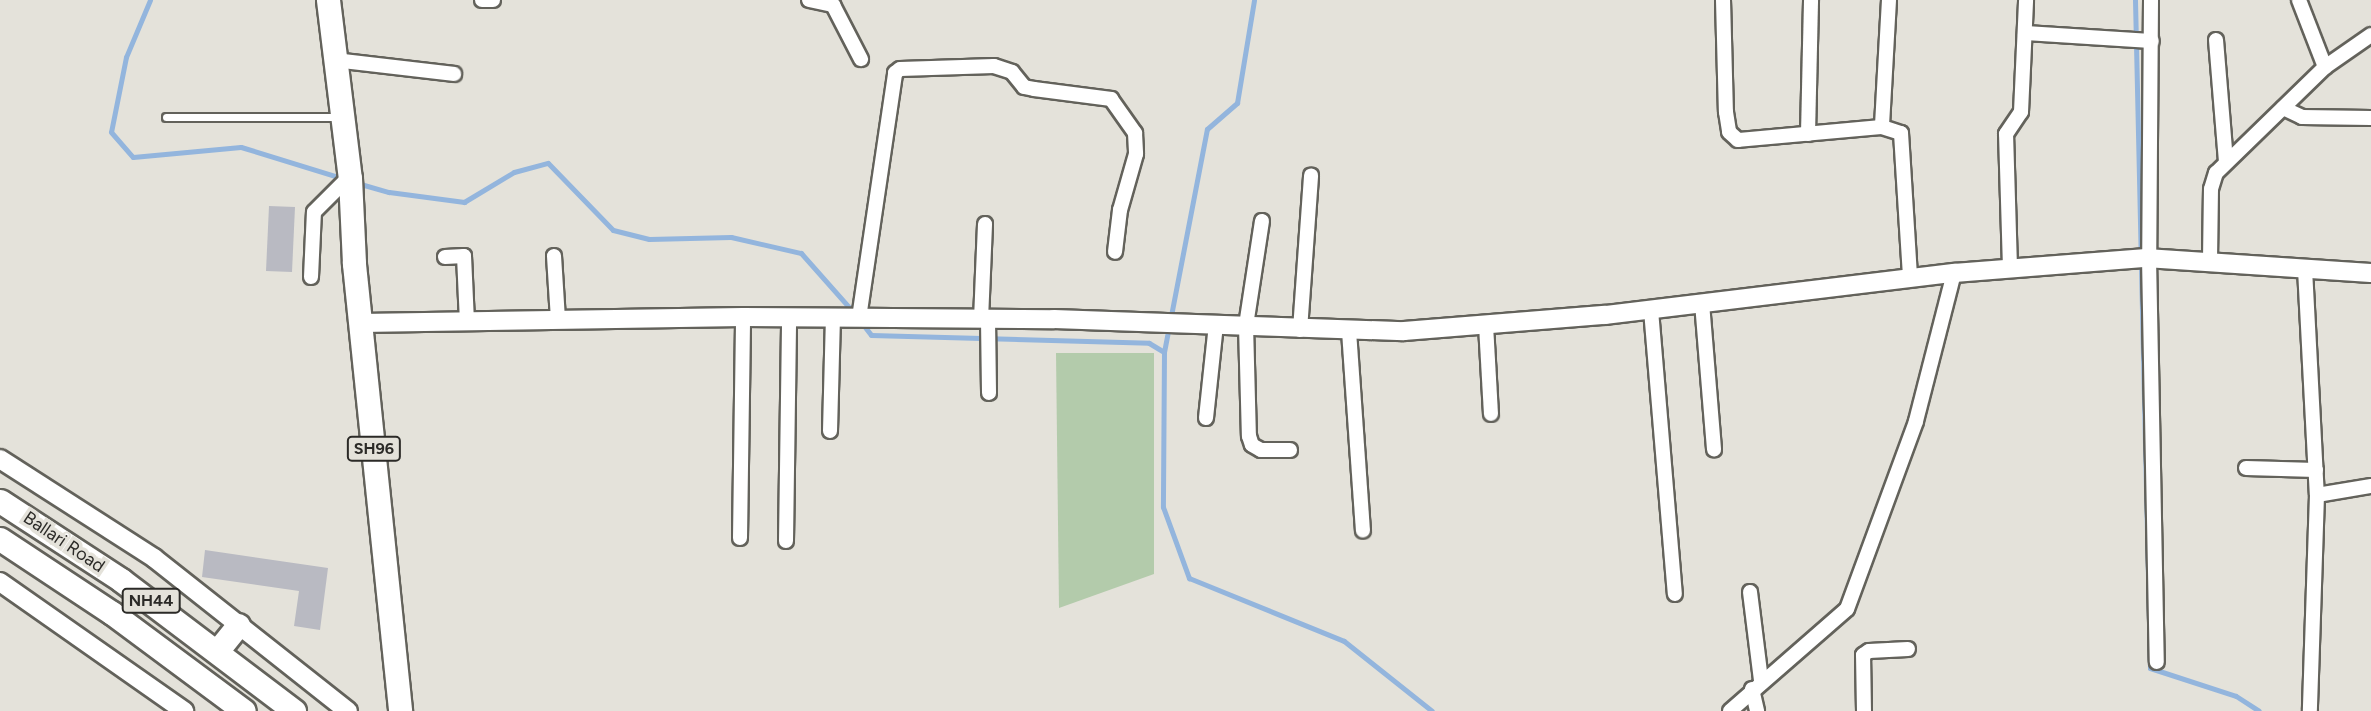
<!DOCTYPE html>
<style>
body{margin:0}
#map{position:relative;width:2371px;height:711px;overflow:hidden;background:#e4e2da;font-family:Figtree,sans-serif}
div>[style]{position:absolute}
[style*='--x']{left:calc(var(--x)*1px);top:calc(var(--y)*1px);width:calc(var(--w)*1px);rotate:calc(var(--a)*1deg)}
.green>*{inset:0;background:#b3cbab}
.stream>*{height:5px;margin:-2.5px;padding:0 2.5px;transform-origin:2.5px;border-radius:2.5px;background:#93b5dd}
.building>*{inset:0;background:#b9bac2}
.roads{filter:drop-shadow(2px 0 #63625b) drop-shadow(-2px 0 #63625b) drop-shadow(0 2px #63625b) drop-shadow(0 -2px #63625b)}
.service>*{height:7px;margin:-3.5px;padding:0 3.5px;transform-origin:3.5px;border-radius:3.5px;background:#fff}
.minor>*{height:14px;margin:-7px;padding:0 7px;transform-origin:7px;border-radius:7px;background:#fff}
.tertiary>*{height:18px;margin:-9px;padding:0 9px;transform-origin:9px;border-radius:9px;background:#fff}
.primary>*{height:23px;margin:-11.5px;padding:0 11.5px;transform-origin:11.5px;border-radius:11.5px;background:#fff}
.trunk>*{height:23px;margin:-11.5px;padding:0 11.5px;transform-origin:11.5px;border-radius:11.5px;background:#fff}
span{translate:-50% -50%;white-space:nowrap;text-align:center;line-height:1.15;-webkit-text-stroke:7px #e4e2da;paint-order:stroke}
.shield-label span{padding:2px 5px;background:#e4e2da;border:2px solid;border-radius:5px;-webkit-text-stroke-width:0}
.shield-label{font-size:16px;color:#2b2a27;font-weight:700}
.street-label{font-size:18px;color:#2b2a27}
</style>
<div id="map">
<div class="green">
<div style="clip-path:polygon(1056px 353px,1154px 353px,1154px 574px,1059px 608px)"></div>
</div>
<div class="stream">
<div style="--x:150;--y:0;--w:62;--a:112.8"></div>
<div style="--x:126;--y:57;--w:76;--a:101.3"></div>
<div style="--x:111;--y:132;--w:33;--a:49"></div>
<div style="--x:133;--y:157;--w:108;--a:-5.3"></div>
<div style="--x:241;--y:147;--w:109;--a:17.1"></div>
<div style="--x:2135;--y:0;--w:668;--a:88.71"></div>
<div style="--x:2150;--y:668;--w:90;--a:18"></div>
<div style="--x:2236;--y:696;--w:27;--a:33"></div>
<div style="--x:357;--y:183;--w:33;--a:16"></div>
<div style="--x:389;--y:192;--w:76;--a:7.6"></div>
<div style="--x:464;--y:202;--w:58;--a:-31"></div>
<div style="--x:514;--y:172;--w:35;--a:-15"></div>
<div style="--x:548;--y:163;--w:93;--a:45.9"></div>
<div style="--x:613;--y:230;--w:37;--a:14"></div>
<div style="--x:649;--y:239;--w:82;--a:-1.4"></div>
<div style="--x:731;--y:237;--w:72;--a:12.9"></div>
<div style="--x:801;--y:253;--w:81;--a:48.5"></div>
<div style="--x:861;--y:322;--w:16;--a:52"></div>
<div style="--x:871;--y:335;--w:278;--a:1.6"></div>
<div style="--x:1149;--y:343;--w:17;--a:31"></div>
<div style="--x:1164;--y:352;--w:155;--a:90.4"></div>
<div style="--x:1163;--y:507;--w:76;--a:69.9"></div>
<div style="--x:1189;--y:578;--w:167;--a:22.1"></div>
<div style="--x:1344;--y:641;--w:112;--a:38.5"></div>
<div style="--x:1164;--y:352;--w:227;--a:-79.1"></div>
<div style="--x:1207;--y:129;--w:40;--a:-41"></div>
<div style="--x:1237;--y:103;--w:104;--a:-80.6"></div>
</div>
<div class="building">
<div style="clip-path:polygon(269px 206px,295px 207px,292px 272px,266px 271px)"></div>
<div style="clip-path:polygon(205px 550px,328px 568px,320px 630px,294px 626px,299px 591px,202px 577px)"></div>
</div>
<div class="roads">
<div class="service">
<div style="--x:166;--y:117;--w:172;--a:0"></div>
</div>
<div class="minor">
<div style="--x:482;--y:0;--w:11;--a:0"></div>
<div style="--x:809;--y:0;--w:25;--a:12"></div>
<div style="--x:833;--y:5;--w:61;--a:62.6"></div>
<div style="--x:1723;--y:0;--w:112;--a:88.5"></div>
<div style="--x:1726;--y:112;--w:20;--a:81"></div>
<div style="--x:1729;--y:132;--w:12;--a:42"></div>
<div style="--x:1738;--y:140;--w:145;--a:-5.2"></div>
<div style="--x:1889;--y:0;--w:127;--a:93.2"></div>
<div style="--x:1882;--y:127;--w:20;--a:18"></div>
<div style="--x:1901;--y:133;--w:145;--a:86.4"></div>
<div style="--x:2151;--y:0;--w:258;--a:90.4"></div>
<div style="--x:2149;--y:258;--w:404;--a:88.9"></div>
<div style="--x:2299;--y:0;--w:72;--a:68.8"></div>
<div style="--x:2025;--y:33;--w:127;--a:3.6"></div>
<div style="--x:2216;--y:40;--w:121;--a:85.3"></div>
<div style="--x:335;--y:60;--w:120;--a:6.7"></div>
<div style="--x:2283;--y:108;--w:21;--a:25"></div>
<div style="--x:2302;--y:117;--w:69;--a:0.8"></div>
<div style="--x:1808;--y:134;--w:134;--a:-88.7"></div>
<div style="--x:1262;--y:221;--w:105;--a:98.7"></div>
<div style="--x:1246;--y:325;--w:111;--a:88.5"></div>
<div style="--x:1249;--y:436;--w:9;--a:72"></div>
<div style="--x:1252;--y:445;--w:10;--a:29"></div>
<div style="--x:1261;--y:450;--w:29;--a:0"></div>
<div style="--x:554;--y:256;--w:63;--a:86.4"></div>
<div style="--x:445;--y:257;--w:19;--a:-3"></div>
<div style="--x:464;--y:256;--w:65;--a:87.4"></div>
<div style="--x:2210;--y:260;--w:71;--a:-89.2"></div>
<div style="--x:2211;--y:189;--w:17;--a:-73"></div>
<div style="--x:2216;--y:173;--w:152;--a:-44.2"></div>
<div style="--x:2325;--y:67;--w:56;--a:-34.8"></div>
<div style="--x:2010;--y:268;--w:134;--a:-91.7"></div>
<div style="--x:2006;--y:134;--w:27;--a:-56"></div>
<div style="--x:2021;--y:112;--w:112;--a:-87.4"></div>
<div style="--x:2305;--y:269;--w:226;--a:87"></div>
<div style="--x:2317;--y:495;--w:216;--a:91.9"></div>
<div style="--x:311;--y:277;--w:65;--a:-87.4"></div>
<div style="--x:314;--y:212;--w:51;--a:-45"></div>
<div style="--x:1702;--y:303;--w:147;--a:85.3"></div>
<div style="--x:1651;--y:310;--w:285;--a:85.2"></div>
<div style="--x:859;--y:318;--w:248;--a:-81.6"></div>
<div style="--x:895;--y:73;--w:6;--a:-39"></div>
<div style="--x:900;--y:69;--w:94;--a:-1.8"></div>
<div style="--x:994;--y:66;--w:19;--a:18"></div>
<div style="--x:1012;--y:72;--w:19;--a:51"></div>
<div style="--x:1024;--y:87;--w:10;--a:11"></div>
<div style="--x:1034;--y:89;--w:78;--a:7.4"></div>
<div style="--x:1111;--y:99;--w:42;--a:54.8"></div>
<div style="--x:1135;--y:133;--w:21;--a:87"></div>
<div style="--x:1136;--y:154;--w:58;--a:105.9"></div>
<div style="--x:1120;--y:210;--w:42;--a:96.8"></div>
<div style="--x:981;--y:320;--w:96;--a:-87.6"></div>
<div style="--x:988;--y:320;--w:73;--a:89.2"></div>
<div style="--x:1486;--y:325;--w:89;--a:86.8"></div>
<div style="--x:1300;--y:330;--w:155;--a:-85.9"></div>
<div style="--x:1349;--y:331;--w:200;--a:86"></div>
<div style="--x:1206;--y:418;--w:94;--a:-83.9"></div>
<div style="--x:830;--y:431;--w:113;--a:-88.5"></div>
<div style="--x:2246;--y:468;--w:70;--a:1.6"></div>
<div style="--x:2317;--y:495;--w:55;--a:-9.5"></div>
<div style="--x:740;--y:538;--w:221;--a:-89.2"></div>
<div style="--x:786;--y:541;--w:224;--a:-89.2"></div>
<div style="--x:1750;--y:592;--w:89;--a:82.9"></div>
<div style="--x:1752;--y:689;--w:23;--a:77"></div>
<div style="--x:1730;--y:711;--w:155;--a:-41.1"></div>
<div style="--x:1847;--y:609;--w:200;--a:-69.8"></div>
<div style="--x:1916;--y:421;--w:153;--a:-75.6"></div>
<div style="--x:1864;--y:711;--w:56;--a:-91"></div>
<div style="--x:1863;--y:655;--w:7;--a:-34"></div>
<div style="--x:1869;--y:651;--w:39;--a:-3"></div>
</div>
<div class="tertiary">
<div style="--x:361;--y:323;--w:382;--a:-0.9"></div>
<div style="--x:743;--y:317;--w:311;--a:0.4"></div>
<div style="--x:1054;--y:319;--w:350;--a:2"></div>
<div style="--x:1404;--y:331;--w:202;--a:-4.6"></div>
<div style="--x:1605;--y:315;--w:352;--a:-6.9"></div>
<div style="--x:1954;--y:273;--w:193;--a:-4.5"></div>
<div style="--x:2146;--y:258;--w:225;--a:3.8"></div>
<div style="--x:0;--y:459;--w:183;--a:32.7"></div>
<div style="--x:154;--y:558;--w:247;--a:38.3"></div>
<div style="--x:0;--y:582;--w:225;--a:35"></div>
</div>
<div class="primary">
<div style="--x:328;--y:0;--w:179;--a:83"></div>
<div style="--x:350;--y:178;--w:86;--a:87.3"></div>
<div style="--x:354;--y:264;--w:449;--a:84.1"></div>
</div>
<div class="trunk">
<div style="--x:0;--y:501;--w:145;--a:33.1"></div>
<div style="--x:121;--y:580;--w:217;--a:37.1"></div>
<div style="--x:0;--y:539;--w:134;--a:33.5"></div>
<div style="--x:112;--y:613;--w:164;--a:36.6"></div>
<div style="--x:218;--y:650;--w:32;--a:-51"></div>
</div>
</div>
<div class="shield-label">
<span style="left:374px;top:449px">SH96</span>
<span style="left:151px;top:601px">NH44</span>
</div>
<div class="street-label">
<span style="left:64px;top:542px;rotate:34deg">Ballari Road</span>
</div>
</div>
